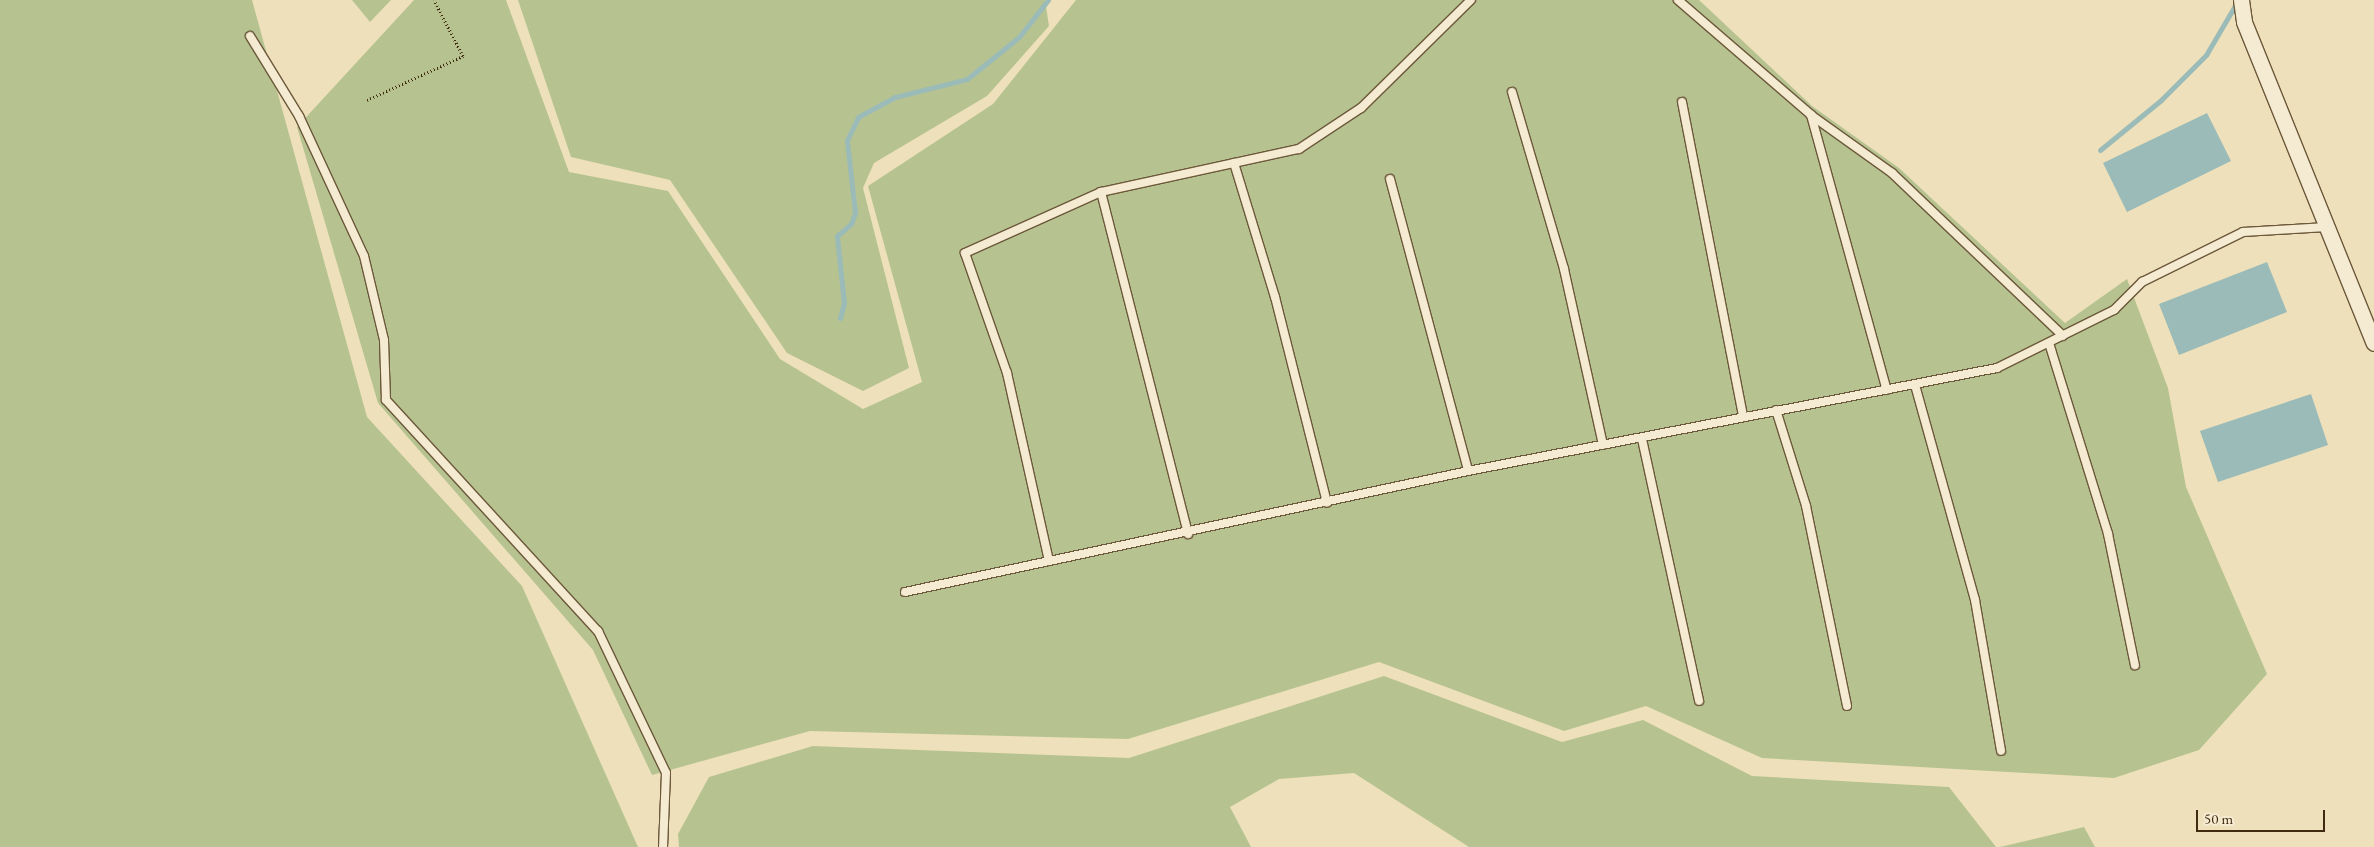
<!DOCTYPE html>
<style>
body{margin:0}
#map{position:relative;width:2374px;height:847px;overflow:hidden;background:#eee0ba;font-family:"EB Garamond",serif}
div>[style]{position:absolute}
[style*='--x']{left:calc(var(--x)*1px);top:calc(var(--y)*1px);width:calc(var(--w)*1px);rotate:calc(var(--a)*1deg)}
.green>*{inset:0;background:#b6c391}
.water>*{inset:0;background:#9bbbb8}
.stream>*{height:5px;margin:-2.5px;padding:0 2.5px;transform-origin:2.5px;border-radius:2.5px;background:#9bbbb8}
.path>*{height:3px;margin-top:-1.5px;transform-origin:0;background:repeating-linear-gradient(90deg,#402a10 0 1px,transparent 0 3.5px)}
.roads{filter:drop-shadow(1px 0 #6c583a) drop-shadow(-1px 0 #6c583a) drop-shadow(0 1px #6c583a) drop-shadow(0 -1px #6c583a)}
.service>*{height:8px;margin:-4px;padding:0 4px;transform-origin:4px;border-radius:4px;background:#f4ebd2}
.minor>*{height:15px;margin:-7.5px;padding:0 7.5px;transform-origin:7.5px;border-radius:7.5px;background:#f4ebd2}
span{translate:-50% -50%;white-space:nowrap;text-align:center;line-height:1.15;-webkit-text-stroke:5px #f4ebd2;paint-order:stroke}
.scale{position:absolute;left:2196px;top:810px;width:129px;height:22px;box-sizing:border-box;border:2px solid #402a10;border-top:0;padding-left:6px;font-size:15px;line-height:18px;white-space:nowrap;color:#402a10;-webkit-text-stroke:4px #f4ebd2;paint-order:stroke}
</style>
<div id="map">
<div class="green">
<div style="clip-path:polygon(0 0,252px 0,367px 417px,522px 586px,638px 847px,0 847px)"></div>
<div style="clip-path:polygon(352px 0,391px 0,370px 22px)"></div>
<div style="clip-path:polygon(414px 0,506px 0,569px 172px,668px 191px,780px 359px,863px 409px,922px 382px,868px 186px,993px 104px,1076px 0,1699px 0,1812px 106px,1899px 168px,2065px 323px,2127px 279px,2168px 388px,2186px 487px,2267px 674px,2199px 750px,2114px 778px,1762px 758px,1646px 706px,1564px 731px,1379px 662px,1128px 739px,810px 731px,652px 775px,593px 650px,378px 403px,297px 127px)"></div>
<div style="clip-path:polygon(518px 0,1045px 0,1049px 26px,987px 96px,874px 163px,863px 188px,909px 368px,863px 391px,787px 353px,670px 180px,571px 157px)"></div>
<div style="clip-path:polygon(1384px 676px,1562px 742px,1643px 720px,1752px 776px,1949px 787px,1996px 847px,1469px 847px,1354px 773px,1279px 779px,1230px 807px,1251px 847px,679px 847px,678px 834px,709px 777px,813px 746px,1129px 758px)"></div>
<div style="clip-path:polygon(2084px 827px,2095px 847px,2000px 847px)"></div>
</div>
<div class="water">
<div style="clip-path:polygon(2207px 113px,2231px 161px,2127px 212px,2103px 163px)"></div>
<div style="clip-path:polygon(2267px 262px,2287px 312px,2179px 355px,2159px 304px)"></div>
<div style="clip-path:polygon(2311px 394px,2328px 445px,2218px 482px,2200px 431px)"></div>
</div>
<div class="stream">
<div style="--x:2100;--y:150;--w:79;--a:-39.3"></div>
<div style="--x:2161;--y:100;--w:64;--a:-45"></div>
<div style="--x:2206;--y:55;--w:56;--a:-59.7"></div>
<div style="--x:840;--y:318;--w:16;--a:-75"></div>
<div style="--x:844;--y:303;--w:67;--a:-96"></div>
<div style="--x:837;--y:236;--w:18;--a:-41"></div>
<div style="--x:851;--y:224;--w:12;--a:-70"></div>
<div style="--x:855;--y:213;--w:73;--a:-96.3"></div>
<div style="--x:847;--y:140;--w:25;--a:-64"></div>
<div style="--x:858;--y:117;--w:42;--a:-28.4"></div>
<div style="--x:895;--y:97;--w:74;--a:-14"></div>
<div style="--x:967;--y:79;--w:67;--a:-38.9"></div>
<div style="--x:1019;--y:37;--w:47;--a:-51.9"></div>
</div>
<div class="path">
<div style="--x:367;--y:100;--w:106;--a:-24.6"></div>
<div style="--x:463;--y:56;--w:63;--a:-117.4"></div>
</div>
<div class="roads">
<div class="service">
<div style="--x:1678;--y:0;--w:176;--a:40.8"></div>
<div style="--x:1811;--y:115;--w:100;--a:35.6"></div>
<div style="--x:1892;--y:173;--w:236;--a:43.6"></div>
<div style="--x:250;--y:36;--w:94;--a:58.5"></div>
<div style="--x:299;--y:116;--w:154;--a:65.1"></div>
<div style="--x:364;--y:256;--w:86;--a:76.6"></div>
<div style="--x:384;--y:340;--w:60;--a:88.1"></div>
<div style="--x:386;--y:400;--w:314;--a:47.5"></div>
<div style="--x:598;--y:631;--w:157;--a:64.4"></div>
<div style="--x:666;--y:773;--w:74;--a:92.3"></div>
<div style="--x:1512;--y:92;--w:184;--a:73.6"></div>
<div style="--x:1564;--y:269;--w:180;--a:77.5"></div>
<div style="--x:1682;--y:102;--w:321;--a:79"></div>
<div style="--x:1811;--y:115;--w:285;--a:74.6"></div>
<div style="--x:1234;--y:163;--w:140;--a:73"></div>
<div style="--x:1275;--y:297;--w:212;--a:75.8"></div>
<div style="--x:1390;--y:179;--w:302;--a:75"></div>
<div style="--x:1101;--y:192;--w:353;--a:75.7"></div>
<div style="--x:2049;--y:343;--w:200;--a:72.8"></div>
<div style="--x:2108;--y:534;--w:134;--a:78.4"></div>
<div style="--x:1915;--y:385;--w:223;--a:74.4"></div>
<div style="--x:1975;--y:600;--w:153;--a:80.2"></div>
<div style="--x:1776;--y:410;--w:101;--a:72.6"></div>
<div style="--x:1806;--y:506;--w:204;--a:78.4"></div>
<div style="--x:1642;--y:439;--w:268;--a:77.7"></div>
<div style="--x:1049;--y:561;--w:193;--a:-102.6"></div>
<div style="--x:1007;--y:373;--w:127;--a:-109.3"></div>
<div style="--x:965;--y:253;--w:149;--a:-24.2"></div>
<div style="--x:1101;--y:192;--w:203;--a:-12.3"></div>
<div style="--x:1299;--y:149;--w:74;--a:-33.5"></div>
<div style="--x:1361;--y:108;--w:154;--a:-44.5"></div>
<div style="--x:905;--y:592;--w:576;--a:-12.13"></div>
<div style="--x:1468;--y:471;--w:539;--a:-11.02"></div>
<div style="--x:1997;--y:368;--w:131;--a:-26.4"></div>
<div style="--x:2114;--y:310;--w:40;--a:-45"></div>
<div style="--x:2142;--y:282;--w:113;--a:-26.3"></div>
<div style="--x:2243;--y:232;--w:84;--a:-3.4"></div>
</div>
<div class="minor">
<div style="--x:2241;--y:0;--w:22;--a:82"></div>
<div style="--x:2244;--y:22;--w:346;--a:68"></div>
</div>
</div>
<div class="scale">50 m</div>
</div>
